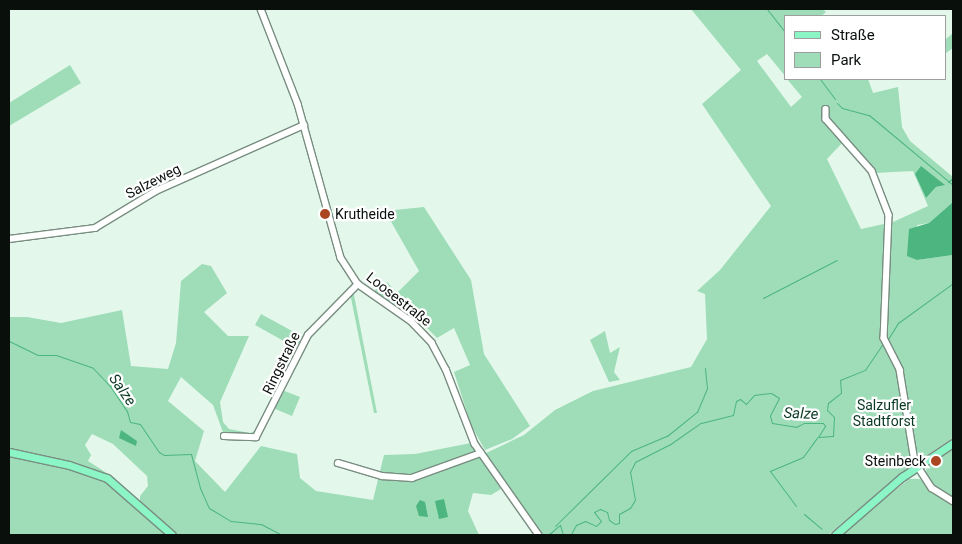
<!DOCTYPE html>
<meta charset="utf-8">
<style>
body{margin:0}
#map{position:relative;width:962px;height:544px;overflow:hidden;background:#e3f8eb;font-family:Roboto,sans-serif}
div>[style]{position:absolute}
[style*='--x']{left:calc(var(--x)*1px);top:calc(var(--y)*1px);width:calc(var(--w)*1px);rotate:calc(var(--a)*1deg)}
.green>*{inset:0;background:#9eddb8}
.water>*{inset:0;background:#4cb580}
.stream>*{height:1px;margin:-0.5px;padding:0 0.5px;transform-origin:0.5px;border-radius:0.5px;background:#4cb580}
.roads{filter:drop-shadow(1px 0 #798d81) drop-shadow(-1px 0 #798d81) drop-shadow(0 1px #798d81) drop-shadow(0 -1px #798d81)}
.minor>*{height:5.5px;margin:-2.75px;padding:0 2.75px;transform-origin:2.75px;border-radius:2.75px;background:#fff}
.major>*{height:7px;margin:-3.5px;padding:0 3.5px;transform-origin:3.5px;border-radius:3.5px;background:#8cf5c6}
.dots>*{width:14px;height:14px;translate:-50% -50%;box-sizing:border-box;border:2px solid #fff;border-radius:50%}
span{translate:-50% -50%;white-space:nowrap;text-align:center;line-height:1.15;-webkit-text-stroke:4.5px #fff;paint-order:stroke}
.street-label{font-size:14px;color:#09100c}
.poi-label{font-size:14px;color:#09100c}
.left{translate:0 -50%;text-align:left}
.right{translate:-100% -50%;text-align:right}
.park-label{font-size:14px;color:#093722}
.water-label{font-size:15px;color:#0b3924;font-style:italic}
.frame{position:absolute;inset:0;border:10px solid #09100c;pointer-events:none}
.legend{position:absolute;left:784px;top:15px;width:162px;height:65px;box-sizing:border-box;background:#fff;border:1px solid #9d9f9e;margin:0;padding:6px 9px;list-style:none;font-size:15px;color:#09100c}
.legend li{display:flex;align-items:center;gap:10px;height:25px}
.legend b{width:25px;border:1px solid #9d9f9e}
</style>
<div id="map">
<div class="green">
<div style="clip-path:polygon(evenodd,691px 9px,823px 9px,826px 12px,821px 16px,786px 16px,786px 77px,767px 54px,757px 61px,791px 107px,802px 97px,787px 79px,868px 79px,873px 93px,898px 87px,902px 127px,910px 141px,953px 177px,953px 202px,929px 223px,917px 225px,917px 260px,953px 255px,953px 438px,909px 467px,828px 535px,542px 535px,484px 454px,524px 435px,555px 410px,593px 391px,691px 367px,707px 339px,705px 294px,697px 291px,720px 270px,771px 206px,702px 104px,741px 70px,691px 9px,844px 141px,874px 173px,913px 171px,928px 206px,893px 222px,861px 229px,827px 159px,844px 141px,691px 9px,915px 173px,944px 185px,936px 187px,926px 198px,915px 173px)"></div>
<div style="clip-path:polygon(953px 33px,953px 48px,946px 53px,946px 39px)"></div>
<div style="clip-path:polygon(70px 65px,81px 83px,9px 126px,9px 103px)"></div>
<div style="clip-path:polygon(424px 207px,471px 280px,484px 354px,530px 426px,512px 439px,485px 450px,471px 425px,454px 372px,470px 365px,454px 328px,437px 338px,418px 319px,374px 291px,387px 282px,397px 293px,419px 271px,385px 211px)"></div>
<div style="clip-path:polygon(202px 264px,211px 266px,227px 293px,204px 312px,228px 336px,249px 336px,220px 402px,223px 422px,229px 429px,250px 433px,261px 428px,255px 435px,224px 435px,213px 405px,181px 377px,168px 401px,204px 431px,195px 461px,225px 492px,261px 446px,297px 454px,300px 478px,316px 491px,373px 500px,384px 455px,415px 454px,471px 443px,501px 489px,491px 495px,473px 493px,468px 511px,479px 535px,177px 535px,140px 502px,140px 496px,148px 486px,147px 476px,113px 444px,92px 434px,85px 445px,91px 455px,88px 461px,116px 479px,78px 469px,107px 482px,169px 535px,9px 535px,9px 317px,27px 317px,61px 323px,122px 310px,131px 366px,168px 369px,176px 343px,181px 281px)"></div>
<div style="clip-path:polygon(353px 290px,377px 413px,374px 413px,350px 293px)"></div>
<div style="clip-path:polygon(261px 314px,303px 337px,298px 349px,255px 325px)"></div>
<div style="clip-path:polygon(605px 331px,610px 353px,620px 347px,614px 372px,620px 380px,609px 382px,590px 340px)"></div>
<div style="clip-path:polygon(282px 390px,300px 397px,292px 416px,273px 408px)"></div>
<div style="clip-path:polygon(953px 448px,953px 535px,841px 535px,909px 479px,920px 479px,932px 492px,935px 488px,926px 472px,927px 464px)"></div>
</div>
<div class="water">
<div style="clip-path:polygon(921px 166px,945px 185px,936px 187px,926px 198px,915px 174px)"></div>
<div style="clip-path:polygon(953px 202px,953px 255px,917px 260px,907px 256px,909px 229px,929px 223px)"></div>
<div style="clip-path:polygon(121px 430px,137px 441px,136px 446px,119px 438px)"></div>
<div style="clip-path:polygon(444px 499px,448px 517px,439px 519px,435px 501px)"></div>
<div style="clip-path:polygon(420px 500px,425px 502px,428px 517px,419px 516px,416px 506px)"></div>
</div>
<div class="stream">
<div style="--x:767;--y:9;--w:31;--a:52"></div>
<div style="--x:820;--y:79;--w:25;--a:53"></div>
<div style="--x:837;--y:103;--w:7;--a:45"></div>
<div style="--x:842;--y:108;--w:28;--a:15"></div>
<div style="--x:869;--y:115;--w:109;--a:39.8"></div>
<div style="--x:948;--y:182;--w:6;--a:-39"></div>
<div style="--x:763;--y:298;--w:83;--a:-27.2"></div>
<div style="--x:888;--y:339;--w:19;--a:-58"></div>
<div style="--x:898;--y:323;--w:68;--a:-36"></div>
<div style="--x:9;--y:341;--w:32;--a:26"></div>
<div style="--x:38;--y:355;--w:18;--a:0"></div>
<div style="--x:56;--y:355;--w:39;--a:19"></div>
<div style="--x:93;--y:368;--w:25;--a:47"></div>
<div style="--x:110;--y:386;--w:30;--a:56"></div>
<div style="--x:127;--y:411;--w:11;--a:75"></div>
<div style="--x:130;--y:422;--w:10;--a:11"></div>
<div style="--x:140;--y:424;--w:34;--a:56"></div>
<div style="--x:159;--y:452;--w:6;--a:31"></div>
<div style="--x:164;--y:455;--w:27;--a:-2"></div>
<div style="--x:191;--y:454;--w:35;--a:75"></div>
<div style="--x:200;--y:488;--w:22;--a:66"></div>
<div style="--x:209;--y:508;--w:26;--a:31"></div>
<div style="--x:231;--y:521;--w:30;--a:6"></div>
<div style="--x:261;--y:524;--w:24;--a:28"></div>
<div style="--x:796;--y:506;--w:44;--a:-126.6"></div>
<div style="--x:770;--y:471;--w:36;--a:-23"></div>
<div style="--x:803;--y:457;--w:24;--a:-54"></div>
<div style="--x:804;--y:514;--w:23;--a:40"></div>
<div style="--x:555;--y:526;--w:107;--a:-44.6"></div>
<div style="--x:631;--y:451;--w:39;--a:-23"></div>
<div style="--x:667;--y:436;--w:38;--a:-39"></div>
<div style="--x:697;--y:412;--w:26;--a:-67"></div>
<div style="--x:707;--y:388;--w:20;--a:-96"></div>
<div style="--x:548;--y:535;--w:16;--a:-40"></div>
<div style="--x:560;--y:525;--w:10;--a:73"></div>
<div style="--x:566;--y:535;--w:5;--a:-11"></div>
<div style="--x:571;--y:534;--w:10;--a:-61"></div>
<div style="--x:576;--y:525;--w:10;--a:-24"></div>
<div style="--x:585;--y:521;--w:12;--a:24"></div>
<div style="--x:596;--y:526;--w:7;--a:-45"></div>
<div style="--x:601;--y:521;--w:11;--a:-128"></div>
<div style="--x:594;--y:512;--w:7;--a:-27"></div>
<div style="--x:600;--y:509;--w:8;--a:23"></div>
<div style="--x:607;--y:512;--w:8;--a:76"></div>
<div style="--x:609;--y:520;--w:7;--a:34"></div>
<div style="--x:615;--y:524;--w:4;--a:-14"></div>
<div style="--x:619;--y:523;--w:9;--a:-90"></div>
<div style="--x:619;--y:514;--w:13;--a:-29"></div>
<div style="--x:630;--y:508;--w:9;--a:-58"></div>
<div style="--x:635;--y:500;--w:28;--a:-100"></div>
<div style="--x:630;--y:472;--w:11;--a:-63"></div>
<div style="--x:635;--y:462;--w:38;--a:-27"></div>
<div style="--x:669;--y:445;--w:39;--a:-35"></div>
<div style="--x:701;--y:423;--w:33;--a:-14"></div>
<div style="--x:733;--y:415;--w:14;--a:-78"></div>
<div style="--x:736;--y:401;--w:4;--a:-27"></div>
<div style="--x:740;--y:399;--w:8;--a:40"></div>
<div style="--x:746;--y:404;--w:12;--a:-48"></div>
<div style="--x:754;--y:395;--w:17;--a:-7"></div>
<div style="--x:771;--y:393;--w:9;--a:32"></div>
<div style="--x:779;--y:398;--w:20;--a:117"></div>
<div style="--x:770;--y:416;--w:7;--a:74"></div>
<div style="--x:772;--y:423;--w:24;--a:9"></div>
<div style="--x:796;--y:427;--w:9;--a:-27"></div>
<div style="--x:804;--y:423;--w:19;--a:0"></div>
<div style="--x:823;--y:423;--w:4;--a:56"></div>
<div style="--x:825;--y:426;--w:13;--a:122"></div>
<div style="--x:818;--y:437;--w:15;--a:-4"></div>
<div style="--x:833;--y:436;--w:19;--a:-87"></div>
<div style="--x:834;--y:417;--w:10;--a:-135"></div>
<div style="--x:827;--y:410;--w:7;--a:-82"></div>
<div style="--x:828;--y:403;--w:16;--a:-38"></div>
<div style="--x:841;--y:393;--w:13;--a:-94"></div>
<div style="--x:840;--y:380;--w:27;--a:-22"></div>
<div style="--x:865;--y:370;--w:32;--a:-56"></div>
</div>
<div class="roads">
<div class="minor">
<div style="--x:261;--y:9;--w:102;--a:68.7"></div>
<div style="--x:298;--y:104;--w:160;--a:74.4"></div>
<div style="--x:341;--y:258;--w:31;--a:57"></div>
<div style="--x:358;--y:284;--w:65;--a:34.9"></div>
<div style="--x:411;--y:321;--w:30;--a:46"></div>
<div style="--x:432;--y:343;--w:30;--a:62"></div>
<div style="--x:446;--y:369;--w:80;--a:68.9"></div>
<div style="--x:475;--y:444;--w:111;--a:54.9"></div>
<div style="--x:826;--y:109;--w:10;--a:90"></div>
<div style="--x:826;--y:119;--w:69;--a:48.5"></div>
<div style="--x:872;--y:171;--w:47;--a:68.9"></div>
<div style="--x:889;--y:215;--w:123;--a:92.3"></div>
<div style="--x:884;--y:338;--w:36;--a:63"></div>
<div style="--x:900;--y:370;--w:93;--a:80.7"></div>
<div style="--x:915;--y:462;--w:31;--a:57"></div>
<div style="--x:932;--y:488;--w:25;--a:32"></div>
<div style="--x:9;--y:239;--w:87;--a:-7.3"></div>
<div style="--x:95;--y:228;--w:71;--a:-31.2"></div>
<div style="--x:156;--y:191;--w:162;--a:-24"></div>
<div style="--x:224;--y:436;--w:32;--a:2"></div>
<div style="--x:256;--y:437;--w:114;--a:-63"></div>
<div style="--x:308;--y:335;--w:71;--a:-45.6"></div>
<div style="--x:338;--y:463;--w:46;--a:16.5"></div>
<div style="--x:382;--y:476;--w:30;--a:4"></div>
<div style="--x:412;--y:478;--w:73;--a:-19.9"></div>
</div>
<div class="major">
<div style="--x:9;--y:452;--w:61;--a:12.2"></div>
<div style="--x:69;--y:465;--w:40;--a:18.9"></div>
<div style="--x:107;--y:478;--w:86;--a:41.2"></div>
<div style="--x:835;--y:535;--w:89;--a:-40.9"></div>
<div style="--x:902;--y:477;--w:61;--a:-33.7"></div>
</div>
</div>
<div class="dots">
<div style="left:325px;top:214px;background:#ac4522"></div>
<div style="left:936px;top:461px;background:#ac4522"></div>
</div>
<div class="street-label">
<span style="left:153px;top:181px;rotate:-27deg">Salzeweg</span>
<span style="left:399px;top:299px;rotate:38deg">Loosestraße</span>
<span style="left:281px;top:363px;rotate:-64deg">Ringstraße</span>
</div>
<div class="poi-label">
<span class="left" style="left:335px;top:214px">Krutheide</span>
<span class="right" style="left:926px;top:461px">Steinbeck</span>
</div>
<div class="park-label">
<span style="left:884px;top:413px">Salzufler<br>Stadtforst</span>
</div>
<div class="water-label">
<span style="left:122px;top:390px;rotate:55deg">Salze</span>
<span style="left:801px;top:414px;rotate:2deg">Salze</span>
</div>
<div class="frame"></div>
<ul class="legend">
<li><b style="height:6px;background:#8cf5c6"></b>Straße</li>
<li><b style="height:14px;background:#9eddb8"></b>Park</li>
</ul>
</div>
